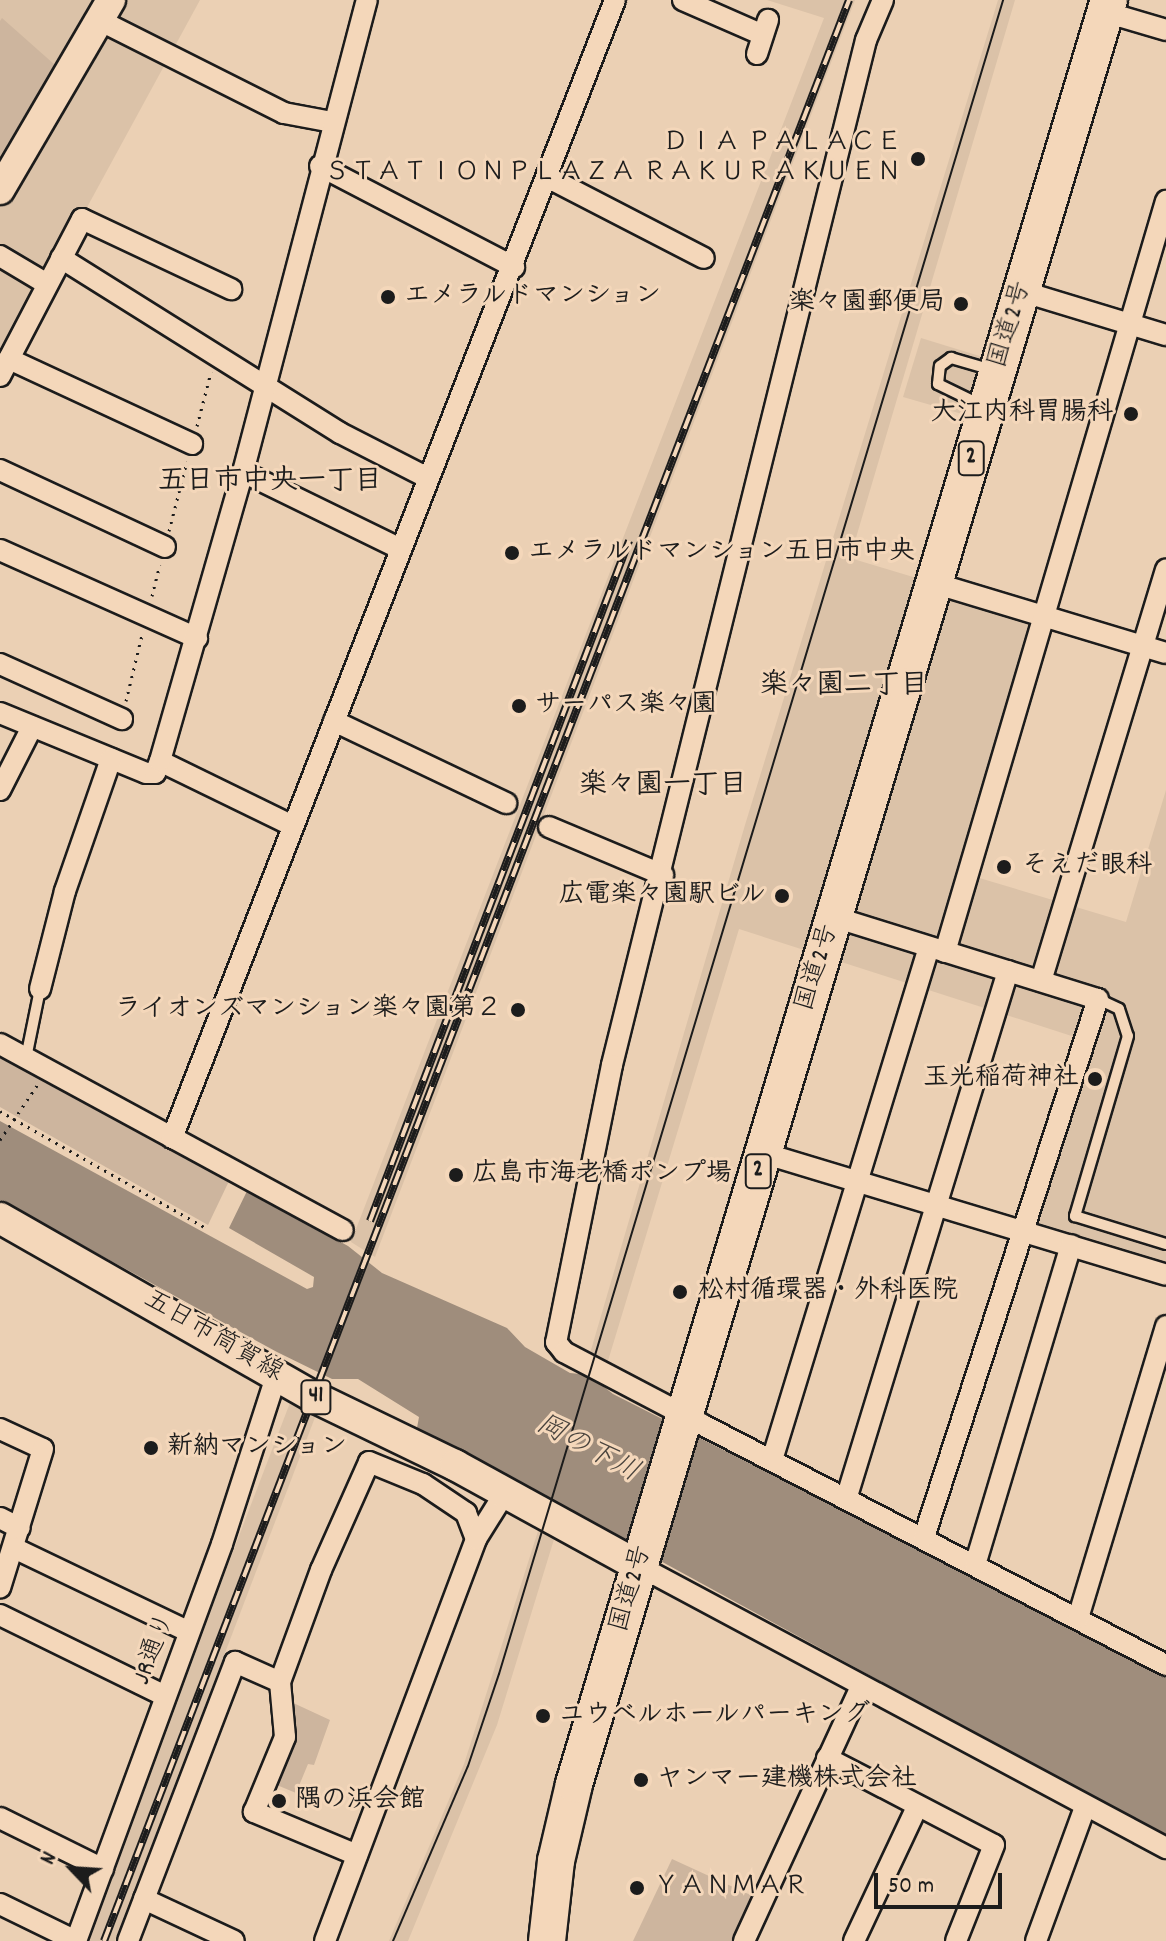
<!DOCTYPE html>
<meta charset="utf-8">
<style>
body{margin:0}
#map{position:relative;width:1166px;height:1941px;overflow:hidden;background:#ebd0b4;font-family:Dekko,"Klee One",sans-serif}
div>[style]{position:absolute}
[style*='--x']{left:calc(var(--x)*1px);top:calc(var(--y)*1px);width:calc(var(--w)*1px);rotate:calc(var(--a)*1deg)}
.built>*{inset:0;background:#dbc2a8}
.green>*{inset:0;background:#cdb59e}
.water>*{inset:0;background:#9f8d7c}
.path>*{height:3px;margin-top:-1.5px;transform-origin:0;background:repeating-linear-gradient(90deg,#1c1c1c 0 2px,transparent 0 8px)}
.roads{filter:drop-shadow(2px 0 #1c1c1c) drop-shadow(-2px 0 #1c1c1c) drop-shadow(0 2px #1c1c1c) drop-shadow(0 -2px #1c1c1c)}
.lane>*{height:10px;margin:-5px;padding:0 5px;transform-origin:5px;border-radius:5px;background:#f4d7ba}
.street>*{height:20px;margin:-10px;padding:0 10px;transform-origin:10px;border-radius:10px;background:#f4d7ba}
.secondary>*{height:28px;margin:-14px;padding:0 14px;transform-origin:14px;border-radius:14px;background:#f4d7ba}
.primary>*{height:30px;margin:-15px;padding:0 15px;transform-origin:15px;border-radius:15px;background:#f4d7ba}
.highway>*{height:36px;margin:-18px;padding:0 18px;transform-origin:18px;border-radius:18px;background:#f4d7ba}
.tram>*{height:2px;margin:-1px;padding:0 1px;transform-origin:1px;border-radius:1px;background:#1c1c1c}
.rail>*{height:8px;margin-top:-4px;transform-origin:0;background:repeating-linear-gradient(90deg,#f4d7ba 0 15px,#1c1c1c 0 30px);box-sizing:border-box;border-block:2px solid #1c1c1c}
.dots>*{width:22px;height:22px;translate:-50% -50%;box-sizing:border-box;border:4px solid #f4d7ba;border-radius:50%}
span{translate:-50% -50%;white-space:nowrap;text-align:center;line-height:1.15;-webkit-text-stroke:6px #f4d7ba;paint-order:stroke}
.shield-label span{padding:2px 6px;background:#f4d7ba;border:2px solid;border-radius:6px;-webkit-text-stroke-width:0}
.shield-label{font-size:24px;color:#1c1c1c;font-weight:700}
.poi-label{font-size:26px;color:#1c1c1c;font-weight:700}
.right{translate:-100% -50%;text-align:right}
.left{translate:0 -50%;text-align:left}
.street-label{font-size:26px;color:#1c1c1c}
.neighbourhood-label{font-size:28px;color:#1c1c1c;font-weight:700}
.water-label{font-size:28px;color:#4a443e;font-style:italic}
.north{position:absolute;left:32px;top:1829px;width:80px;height:80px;-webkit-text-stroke:6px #f4d7ba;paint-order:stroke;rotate:295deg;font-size:22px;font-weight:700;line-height:32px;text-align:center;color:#1c1c1c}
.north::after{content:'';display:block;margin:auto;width:28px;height:36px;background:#1c1c1c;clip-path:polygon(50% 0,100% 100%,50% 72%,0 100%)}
.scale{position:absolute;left:874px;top:1873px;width:128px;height:36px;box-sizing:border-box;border:4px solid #1c1c1c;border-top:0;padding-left:10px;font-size:24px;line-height:28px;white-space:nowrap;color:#1c1c1c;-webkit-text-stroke:6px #f4d7ba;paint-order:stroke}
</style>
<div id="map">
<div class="built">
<div style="clip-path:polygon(0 0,200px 0,0 367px)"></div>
<div style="clip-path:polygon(767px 0,855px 0,375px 1257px,351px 1242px,824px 18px)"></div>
<div style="clip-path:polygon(998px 0,1015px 0,850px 558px,1043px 616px,966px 874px,1126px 922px,1166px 790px,1166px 1274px,1023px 1229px,1084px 1040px,739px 929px,604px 1374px,586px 1367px,745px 825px)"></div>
<div style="clip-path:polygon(921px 338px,986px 358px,969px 416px,903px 397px)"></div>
<div style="clip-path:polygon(301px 1374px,327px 1386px,115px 1941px,84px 1941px)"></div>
<div style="clip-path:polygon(538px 1531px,555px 1536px,497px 1725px,408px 1941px,389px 1941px,464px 1764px)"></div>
</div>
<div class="green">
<div style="clip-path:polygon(2px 18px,55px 65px,0 156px,0 21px)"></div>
<div style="clip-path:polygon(0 1054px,230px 1179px,208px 1225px,0 1107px)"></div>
<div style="clip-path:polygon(289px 1701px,330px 1720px,314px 1765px,308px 1764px,296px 1793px,272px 1783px)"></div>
<div style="clip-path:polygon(672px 1859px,757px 1898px,737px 1941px,633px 1941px)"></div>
</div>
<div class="water">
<div style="clip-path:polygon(0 1121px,307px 1289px,313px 1287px,314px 1277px,229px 1228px,247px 1191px,348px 1246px,382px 1273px,507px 1328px,525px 1347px,570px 1373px,589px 1375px,613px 1394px,1166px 1674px,1166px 1837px,417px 1428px,419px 1417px,358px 1379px,332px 1379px,277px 1352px,0 1200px)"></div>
</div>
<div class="path">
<div style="--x:197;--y:426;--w:56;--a:-75.5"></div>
<div style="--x:169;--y:531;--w:72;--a:-75.6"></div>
<div style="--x:152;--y:596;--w:32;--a:-76"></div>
<div style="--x:126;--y:701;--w:68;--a:-76.4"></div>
<div style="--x:0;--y:1111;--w:237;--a:29.6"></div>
<div style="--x:0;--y:1140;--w:68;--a:-55.8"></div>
</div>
<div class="roads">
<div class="lane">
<div style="--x:981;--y:405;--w:48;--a:-154"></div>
<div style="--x:938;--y:384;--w:18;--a:-84"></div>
<div style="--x:940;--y:366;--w:14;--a:-36"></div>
<div style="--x:951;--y:358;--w:43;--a:16.3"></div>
<div style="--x:1098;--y:999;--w:23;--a:25"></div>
<div style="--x:1119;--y:1009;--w:28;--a:72"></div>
<div style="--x:1128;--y:1036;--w:188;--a:106.4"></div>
<div style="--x:1075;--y:1216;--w:95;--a:17.1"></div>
<div style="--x:26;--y:1058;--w:70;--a:-78.5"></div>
</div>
<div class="street">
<div style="--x:683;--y:0;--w:87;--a:23.6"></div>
<div style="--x:883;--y:0;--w:43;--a:113"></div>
<div style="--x:866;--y:40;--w:1056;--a:103.92"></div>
<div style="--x:612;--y:1065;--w:283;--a:101.4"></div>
<div style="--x:556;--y:1342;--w:13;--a:51"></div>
<div style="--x:564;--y:1352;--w:155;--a:27.7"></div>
<div style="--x:701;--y:1424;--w:524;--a:27.4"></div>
<div style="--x:1105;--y:12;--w:64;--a:16.4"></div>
<div style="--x:99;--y:20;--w:207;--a:26.7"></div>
<div style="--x:284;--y:113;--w:49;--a:10.6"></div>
<div style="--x:757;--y:54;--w:36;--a:-72"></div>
<div style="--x:320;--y:166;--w:219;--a:27.5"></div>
<div style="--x:549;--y:178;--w:174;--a:27.3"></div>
<div style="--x:0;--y:256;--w:55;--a:30.8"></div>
<div style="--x:61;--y:258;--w:329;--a:32.1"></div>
<div style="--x:340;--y:433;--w:99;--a:27.1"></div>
<div style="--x:1021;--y:291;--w:152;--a:16.9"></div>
<div style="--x:9;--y:359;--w:202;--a:24.9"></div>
<div style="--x:0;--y:376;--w:177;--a:-62.4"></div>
<div style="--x:82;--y:219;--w:165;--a:25.2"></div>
<div style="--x:0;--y:470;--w:182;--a:25"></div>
<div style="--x:243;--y:472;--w:176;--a:26"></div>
<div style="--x:0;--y:550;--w:216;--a:24.1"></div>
<div style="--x:934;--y:583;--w:242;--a:16.8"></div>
<div style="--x:0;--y:664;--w:134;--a:24.3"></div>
<div style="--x:0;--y:713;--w:158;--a:22.3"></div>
<div style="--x:146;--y:773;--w:9;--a:0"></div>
<div style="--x:155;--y:773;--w:13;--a:-67"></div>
<div style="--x:334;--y:721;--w:191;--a:25.5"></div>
<div style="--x:0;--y:790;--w:71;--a:-63.1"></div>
<div style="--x:293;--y:826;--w:148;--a:-154"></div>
<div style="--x:160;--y:761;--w:301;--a:-74"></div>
<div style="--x:243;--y:472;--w:488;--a:-75.3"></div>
<div style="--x:549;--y:827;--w:124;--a:22.8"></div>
<div style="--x:834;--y:917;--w:276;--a:17.3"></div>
<div style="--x:1098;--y:999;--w:565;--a:107.92"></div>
<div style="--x:945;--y:952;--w:783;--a:-73.6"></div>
<div style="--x:1041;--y:981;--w:430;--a:-73.1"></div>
<div style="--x:40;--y:989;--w:101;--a:-75.7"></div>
<div style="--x:65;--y:891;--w:140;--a:-70.8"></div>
<div style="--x:0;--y:1044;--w:390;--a:28.5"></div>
<div style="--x:172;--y:1138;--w:1221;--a:-68.73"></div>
<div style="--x:763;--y:1153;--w:421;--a:16.8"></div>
<div style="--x:0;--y:1429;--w:47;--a:24.9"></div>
<div style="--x:43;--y:1449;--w:145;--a:107.2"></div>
<div style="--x:772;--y:1460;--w:536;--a:-72.98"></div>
<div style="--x:847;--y:1496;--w:549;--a:-72.95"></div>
<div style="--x:0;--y:1518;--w:22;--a:27"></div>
<div style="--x:14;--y:1548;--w:194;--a:25.6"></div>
<div style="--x:975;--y:1565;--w:334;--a:-73.3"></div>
<div style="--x:639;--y:1566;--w:598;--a:28.15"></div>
<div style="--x:0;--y:1615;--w:184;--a:26.1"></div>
<div style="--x:1078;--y:1618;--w:305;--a:-73.2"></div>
<div style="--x:827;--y:1758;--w:188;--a:27.5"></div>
<div style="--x:994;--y:1845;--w:103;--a:111.6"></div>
<div style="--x:0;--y:1818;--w:115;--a:26.3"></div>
<div style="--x:357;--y:1855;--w:112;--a:-157.3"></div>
<div style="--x:254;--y:1812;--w:81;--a:-67.5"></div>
<div style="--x:285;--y:1737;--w:55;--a:-95.2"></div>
<div style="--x:280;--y:1682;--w:119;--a:-69.9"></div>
<div style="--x:321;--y:1570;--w:118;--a:-66"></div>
<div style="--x:369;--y:1462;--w:58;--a:22.2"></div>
<div style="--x:423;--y:1484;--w:52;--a:34"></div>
<div style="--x:466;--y:1513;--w:28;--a:69"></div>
<div style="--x:144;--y:1899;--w:99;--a:25"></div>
<div style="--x:0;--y:1904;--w:85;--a:26"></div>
<div style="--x:76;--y:1941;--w:423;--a:-69.8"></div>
<div style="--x:222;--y:1544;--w:179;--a:-72.1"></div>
<div style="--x:128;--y:1941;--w:299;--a:-69"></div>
<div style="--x:235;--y:1662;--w:49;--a:24"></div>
<div style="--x:325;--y:1941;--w:429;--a:-69.4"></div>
<div style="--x:476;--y:1539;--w:57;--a:-58"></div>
<div style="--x:744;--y:1941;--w:280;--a:-65.3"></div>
<div style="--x:854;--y:1941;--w:148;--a:-64.8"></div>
<div style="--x:1036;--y:1941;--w:143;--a:-69.9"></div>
</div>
<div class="secondary">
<div style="--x:0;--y:190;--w:220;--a:-59.7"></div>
</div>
<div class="primary">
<div style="--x:0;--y:1218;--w:359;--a:29.7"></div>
<div style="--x:312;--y:1396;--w:159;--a:25.8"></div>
<div style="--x:455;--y:1465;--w:210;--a:28.8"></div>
</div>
<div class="highway">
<div style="--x:547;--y:1941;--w:81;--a:-83.6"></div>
<div style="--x:556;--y:1861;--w:79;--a:-76.8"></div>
<div style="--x:574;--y:1784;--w:1862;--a:-73.31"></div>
</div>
</div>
<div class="tram">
<div style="--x:393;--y:1941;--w:190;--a:-66.8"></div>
<div style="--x:468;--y:1766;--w:97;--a:-71.4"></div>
<div style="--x:499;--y:1674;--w:1748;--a:-73.24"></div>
</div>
<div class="rail">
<div style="--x:370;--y:1221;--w:728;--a:-69.15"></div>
<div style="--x:104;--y:1941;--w:2079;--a:-69"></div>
</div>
<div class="dots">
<div style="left:918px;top:159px;background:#1c1c1c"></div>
<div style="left:388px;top:297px;background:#1c1c1c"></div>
<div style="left:961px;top:304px;background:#1c1c1c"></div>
<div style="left:1131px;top:414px;background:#1c1c1c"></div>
<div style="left:512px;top:553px;background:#1c1c1c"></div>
<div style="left:519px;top:706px;background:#1c1c1c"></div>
<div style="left:1004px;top:867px;background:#1c1c1c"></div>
<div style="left:782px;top:896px;background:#1c1c1c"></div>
<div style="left:518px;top:1010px;background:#1c1c1c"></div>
<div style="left:1095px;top:1079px;background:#1c1c1c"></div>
<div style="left:456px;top:1175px;background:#1c1c1c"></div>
<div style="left:680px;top:1292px;background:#1c1c1c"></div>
<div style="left:151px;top:1448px;background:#1c1c1c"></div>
<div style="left:543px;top:1716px;background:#1c1c1c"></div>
<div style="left:641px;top:1780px;background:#1c1c1c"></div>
<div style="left:279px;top:1801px;background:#1c1c1c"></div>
<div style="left:637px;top:1888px;background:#1c1c1c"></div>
</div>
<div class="shield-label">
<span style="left:971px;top:458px">2</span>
<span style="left:758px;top:1171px">2</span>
<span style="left:316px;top:1397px">41</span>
</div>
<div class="poi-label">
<span class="right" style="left:902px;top:159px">ＤＩＡ ＰＡＬＡＣＥ<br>ＳＴＡＴＩＯＮＰＬＡＺＡ ＲＡＫＵＲＡＫＵＥＮ</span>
<span class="left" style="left:404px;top:297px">エメラルドマンション</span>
<span class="right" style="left:945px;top:304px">楽々園郵便局</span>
<span class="right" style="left:1113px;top:414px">大江内科胃腸科</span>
<span class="left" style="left:528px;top:553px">エメラルドマンション五日市中央</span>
<span class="left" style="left:535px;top:706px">サーパス楽々園</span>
<span class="left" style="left:1022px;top:867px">そえだ眼科</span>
<span class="right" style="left:766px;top:896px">広電楽々園駅ビル</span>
<span class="right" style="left:502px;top:1010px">ライオンズマンション楽々園第２</span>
<span class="right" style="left:1079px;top:1079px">玉光稲荷神社</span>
<span class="left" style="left:472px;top:1175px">広島市海老橋ポンプ場</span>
<span class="left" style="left:698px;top:1292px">松村循環器・外科医院</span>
<span class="left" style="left:167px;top:1448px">新納マンション</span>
<span class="left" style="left:559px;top:1716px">ユウベルホールパーキング</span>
<span class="left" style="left:657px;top:1780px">ヤンマー建機株式会社</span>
<span class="left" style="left:295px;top:1801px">隅の浜会館</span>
<span class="left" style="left:653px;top:1888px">ＹＡＮＭＡＲ</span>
</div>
<div class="street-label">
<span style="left:1011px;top:325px;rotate:-73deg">国道2号</span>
<span style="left:818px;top:968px;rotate:-73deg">国道2号</span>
<span style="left:213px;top:1337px;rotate:30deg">五日市筒賀線</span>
<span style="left:632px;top:1589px;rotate:-74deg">国道2号</span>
<span style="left:155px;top:1649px;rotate:-69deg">JR通り</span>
</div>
<div class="neighbourhood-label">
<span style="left:270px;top:483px">五日市中央一丁目</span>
<span style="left:844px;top:687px">楽々園二丁目</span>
<span style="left:663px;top:787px">楽々園一丁目</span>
</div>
<div class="water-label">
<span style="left:587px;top:1450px;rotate:28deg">岡の下川</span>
</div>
<div class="north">N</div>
<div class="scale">50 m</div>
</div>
